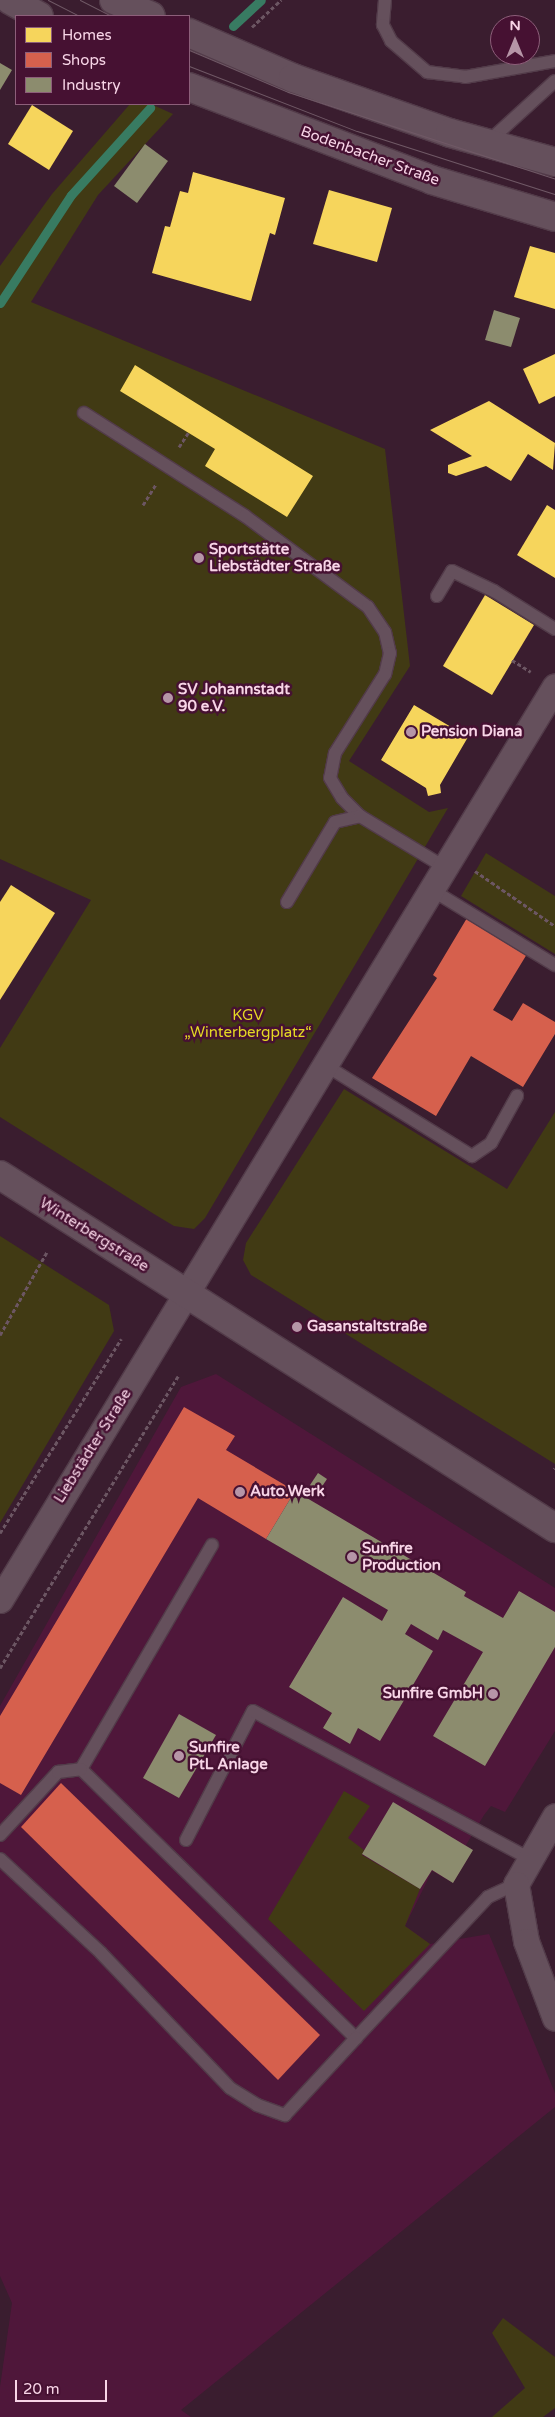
<!DOCTYPE html>
<meta charset="utf-8">
<style>
body{margin:0}
#map{position:relative;width:555px;height:2417px;overflow:hidden;background:#3a1d2f;font-family:"Varela Round",sans-serif}
div>[style]{position:absolute}
[style*='--x']{left:calc(var(--x)*1px);top:calc(var(--y)*1px);width:calc(var(--w)*1px);rotate:calc(var(--a)*1deg)}
.built>*{inset:0;background:#4f173a}
.green>*{inset:0;background:#413a14}
.homes>*{inset:0;background:#f6d55c}
.shops>*{inset:0;background:#d6604d}
.industry>*{inset:0;background:#8c8c6e}
.stream>*{height:9px;margin:-4.5px;padding:0 4.5px;transform-origin:4.5px;border-radius:4.5px;background:#387b62}
.path>*{height:3px;margin-top:-1.5px;transform-origin:0;background:repeating-linear-gradient(90deg,#6c5663 0 4px,transparent 0 6.5px)}
.roads{filter:drop-shadow(1px 0 #523b49) drop-shadow(-1px 0 #523b49) drop-shadow(0 1px #523b49) drop-shadow(0 -1px #523b49)}
.lane>*{height:12px;margin:-6px;padding:0 6px;transform-origin:6px;border-radius:6px;background:#65505c}
.street>*{height:25px;margin:-12.5px;padding:0 12.5px;transform-origin:12.5px;border-radius:12.5px;background:#65505c}
.secondary>*{height:28px;margin:-14px;padding:0 14px;transform-origin:14px;border-radius:14px;background:#65505c}
.tram>*{height:1px;margin:-0.5px;padding:0 0.5px;transform-origin:0.5px;border-radius:0.5px;background:#705966}
.dots>*{width:14px;height:14px;translate:-50% -50%;box-sizing:border-box;border:2px solid #461132;border-radius:50%}
span{translate:-50% -50%;white-space:nowrap;text-align:center;line-height:1.15;-webkit-text-stroke:5px #461132;paint-order:stroke}
.street-label{font-size:15px;color:#f8d5e7}
.poi-label{font-size:15px;color:#f8d5e7;font-weight:700}
.left{translate:0 -50%;text-align:left}
.right{translate:-100% -50%;text-align:right}
.park-label{font-size:15px;color:#e4d924}
.legend{position:absolute;left:15px;top:15px;width:175px;height:90px;box-sizing:border-box;background:#461132;border:1px solid #8d5f7a;margin:0;padding:6px 9px;list-style:none;font-size:15px;color:#f8d5e7}
.legend li{display:flex;align-items:center;gap:10px;height:25px}
.legend b{width:25px;border:1px solid #8d5f7a}
.north{position:absolute;left:490px;top:15px;width:50px;height:50px;box-sizing:border-box;background:#461132;border:1px solid #8d5f7a;border-radius:50%;rotate:0deg;font-size:14px;font-weight:700;line-height:20px;text-align:center;color:#f8d5e7}
.north::after{content:'';display:block;margin:auto;width:18px;height:22px;background:#b695a7;clip-path:polygon(50% 0,100% 100%,50% 72%,0 100%)}
.scale{position:absolute;left:15px;top:2380px;width:92px;height:22px;box-sizing:border-box;border:2px solid #f8d5e7;border-top:0;padding-left:6px;font-size:15px;line-height:18px;white-space:nowrap;color:#f8d5e7;-webkit-text-stroke:4px #461132;paint-order:stroke}
</style>
<div id="map">
<div class="built">
<div style="clip-path:polygon(216px 1374px,555px 1588px,555px 1731px,505px 1812px,491px 1806px,484px 1815px,466px 1845px,473px 1850px,453px 1883px,432px 1871px,405px 1926px,430px 1944px,489px 1934px,555px 2093px,555px 2107px,181px 2410px,191px 2417px,0 2417px,0 2387px,12px 2303px,0 2276px,0 1706px,181px 1387px)"></div>
</div>
<div class="green">
<div style="clip-path:polygon(130px 104px,151px 104px,173px 114px,98px 195px,31px 302px,385px 449px,410px 666px,349px 761px,429px 812px,448px 808px,205px 1218px,194px 1229px,174px 1226px,154px 1214px,0 1117px,0 1048px,91px 900px,0 859px,0 266px,52px 194px)"></div>
<div style="clip-path:polygon(486px 853px,555px 896px,555px 954px,461px 896px)"></div>
<div style="clip-path:polygon(344px 1089px,507px 1189px,555px 1112px,555px 1464px,251px 1275px,243px 1260px,246px 1243px)"></div>
<div style="clip-path:polygon(0 1236px,109px 1305px,114px 1331px,0 1523px)"></div>
<div style="clip-path:polygon(344px 1791px,370px 1806px,348px 1838px,364px 1850px,362px 1855px,420px 1889px,405px 1926px,430px 1944px,364px 2011px,268px 1919px)"></div>
<div style="clip-path:polygon(503px 2318px,555px 2357px,555px 2408px,543px 2417px,492px 2417px,525px 2388px,492px 2333px)"></div>
</div>
<div class="homes">
<div style="clip-path:polygon(32px 105px,73px 131px,49px 170px,8px 144px)"></div>
<div style="clip-path:polygon(193px 172px,285px 198px,275px 235px,270px 233px,251px 301px,152px 273px,165px 226px,170px 227px,180px 191px,188px 193px)"></div>
<div style="clip-path:polygon(329px 190px,392px 208px,377px 262px,313px 244px)"></div>
<div style="clip-path:polygon(530px 246px,555px 253px,555px 309px,514px 297px)"></div>
<div style="clip-path:polygon(555px 354px,555px 396px,539px 404px,523px 369px)"></div>
<div style="clip-path:polygon(135px 365px,313px 476px,287px 517px,205px 466px,215px 449px,120px 391px)"></div>
<div style="clip-path:polygon(489px 401px,555px 443px,553px 470px,528px 454px,511px 481px,486px 466px,456px 476px,448px 473px,448px 465px,472px 456px,430px 430px)"></div>
<div style="clip-path:polygon(547px 505px,555px 510px,555px 578px,517px 555px)"></div>
<div style="clip-path:polygon(485px 595px,534px 625px,492px 695px,443px 666px)"></div>
<div style="clip-path:polygon(414px 705px,468px 737px,440px 785px,441px 793px,428px 796px,426px 788px,381px 760px)"></div>
<div style="clip-path:polygon(11px 885px,55px 913px,0 1000px,0 902px)"></div>
</div>
<div class="shops">
<div style="clip-path:polygon(467px 918px,527px 954px,493px 1010px,512px 1021px,523px 1003px,555px 1022px,555px 1034px,523px 1087px,471px 1056px,436px 1116px,372px 1078px,437px 978px,433px 975px)"></div>
<div style="clip-path:polygon(184px 1407px,235px 1436px,226px 1450px,295px 1491px,266px 1539px,198px 1498px,21px 1795px,0 1783px,0 1716px)"></div>
<div style="clip-path:polygon(61px 1783px,320px 2035px,278px 2080px,21px 1827px)"></div>
</div>
<div class="industry">
<div style="clip-path:polygon(0 63px,12px 70px,0 90px)"></div>
<div style="clip-path:polygon(145px 144px,168px 161px,137px 203px,114px 186px)"></div>
<div style="clip-path:polygon(494px 310px,520px 318px,511px 347px,485px 340px)"></div>
<div style="clip-path:polygon(318px 1473px,327px 1479px,319px 1491px,310px 1485px)"></div>
<div style="clip-path:polygon(295px 1491px,466px 1592px,464px 1596px,503px 1618px,519px 1591px,555px 1612px,555px 1647px,485px 1766px,433px 1736px,483px 1652px,443px 1630px,438px 1640px,411px 1624px,405px 1634px,433px 1651px,380px 1741px,358px 1728px,350px 1744px,323px 1728px,332px 1713px,289px 1687px,343px 1597px,382px 1621px,388px 1610px,266px 1539px)"></div>
<div style="clip-path:polygon(179px 1714px,216px 1735px,179px 1798px,143px 1778px)"></div>
<div style="clip-path:polygon(393px 1802px,473px 1850px,453px 1883px,432px 1870px,420px 1889px,362px 1854px)"></div>
</div>
<div class="stream">
<div style="--x:233;--y:26;--w:38;--a:-43"></div>
<div style="--x:0;--y:303;--w:129;--a:-56.7"></div>
<div style="--x:71;--y:195;--w:118;--a:-47.8"></div>
</div>
<div class="path">
<div style="--x:252;--y:27;--w:40;--a:-43"></div>
<div style="--x:179;--y:447;--w:17;--a:-57"></div>
<div style="--x:143;--y:505;--w:25;--a:-58"></div>
<div style="--x:512;--y:660;--w:22;--a:32"></div>
<div style="--x:475;--y:871;--w:97;--a:34.5"></div>
<div style="--x:0;--y:1335;--w:95;--a:-60.5"></div>
<div style="--x:554;--y:1469;--w:1;--a:-45"></div>
<div style="--x:0;--y:1533;--w:229;--a:-58"></div>
<div style="--x:0;--y:1668;--w:342;--a:-58.6"></div>
</div>
<div class="roads">
<div class="lane">
<div style="--x:385;--y:0;--w:25;--a:95"></div>
<div style="--x:383;--y:25;--w:18;--a:63"></div>
<div style="--x:391;--y:41;--w:48;--a:40.7"></div>
<div style="--x:427;--y:72;--w:38;--a:7"></div>
<div style="--x:465;--y:77;--w:91;--a:-10.1"></div>
<div style="--x:487;--y:143;--w:92;--a:-42.4"></div>
<div style="--x:84;--y:413;--w:191;--a:32.6"></div>
<div style="--x:245;--y:516;--w:153;--a:36.5"></div>
<div style="--x:368;--y:607;--w:30;--a:56"></div>
<div style="--x:385;--y:632;--w:22;--a:77"></div>
<div style="--x:390;--y:653;--w:22;--a:103"></div>
<div style="--x:385;--y:674;--w:93;--a:122.3"></div>
<div style="--x:335;--y:753;--w:25;--a:101"></div>
<div style="--x:330;--y:778;--w:23;--a:59"></div>
<div style="--x:342;--y:798;--w:25;--a:45"></div>
<div style="--x:437;--y:596;--w:29;--a:-59"></div>
<div style="--x:452;--y:571;--w:47;--a:25.5"></div>
<div style="--x:494;--y:591;--w:72;--a:31.9"></div>
<div style="--x:432;--y:890;--w:144;--a:31.4"></div>
<div style="--x:287;--y:902;--w:93;--a:-59"></div>
<div style="--x:335;--y:822;--w:26;--a:-13"></div>
<div style="--x:360;--y:816;--w:100;--a:31.2"></div>
<div style="--x:325;--y:1065;--w:173;--a:31.8"></div>
<div style="--x:472;--y:1156;--w:23;--a:-34"></div>
<div style="--x:491;--y:1143;--w:54;--a:-61"></div>
<div style="--x:212;--y:1545;--w:259;--a:120.3"></div>
<div style="--x:81;--y:1769;--w:385;--a:44.4"></div>
<div style="--x:356;--y:2038;--w:193;--a:-46.9"></div>
<div style="--x:488;--y:1897;--w:31;--a:-25"></div>
<div style="--x:0;--y:1835;--w:86;--a:-47.4"></div>
<div style="--x:58;--y:1772;--w:23;--a:-7"></div>
<div style="--x:186;--y:1840;--w:145;--a:-62.6"></div>
<div style="--x:253;--y:1711;--w:314;--a:28.1"></div>
<div style="--x:0;--y:1859;--w:138;--a:42.9"></div>
<div style="--x:101;--y:1953;--w:187;--a:46.3"></div>
<div style="--x:230;--y:2088;--w:32;--a:32"></div>
<div style="--x:257;--y:2105;--w:30;--a:20"></div>
<div style="--x:285;--y:2115;--w:105;--a:-47.3"></div>
</div>
<div class="street">
<div style="--x:0;--y:1600;--w:1069;--a:-58.73"></div>
<div style="--x:555;--y:1816;--w:78;--a:119.8"></div>
<div style="--x:516;--y:1884;--w:58;--a:80"></div>
<div style="--x:526;--y:1941;--w:82;--a:69.4"></div>
</div>
<div class="secondary">
<div style="--x:10;--y:0;--w:33;--a:29"></div>
<div style="--x:114;--y:0;--w:40;--a:23.4"></div>
<div style="--x:189;--y:33;--w:113;--a:23.4"></div>
<div style="--x:293;--y:78;--w:166;--a:19.3"></div>
<div style="--x:450;--y:133;--w:109;--a:15.4"></div>
<div style="--x:189;--y:87;--w:260;--a:20.9"></div>
<div style="--x:432;--y:180;--w:128;--a:16.7"></div>
<div style="--x:0;--y:1175;--w:658;--a:32.46"></div>
</div>
</div>
<div class="tram">
<div style="--x:48;--y:0;--w:36;--a:27"></div>
<div style="--x:80;--y:0;--w:36;--a:27"></div>
<div style="--x:189;--y:50;--w:108;--a:23"></div>
<div style="--x:288;--y:92;--w:281;--a:18"></div>
<div style="--x:189;--y:66;--w:180;--a:21.2"></div>
<div style="--x:357;--y:131;--w:208;--a:17.7"></div>
</div>
<div class="dots">
<div style="left:199px;top:558px;background:#b695a7"></div>
<div style="left:168px;top:698px;background:#b695a7"></div>
<div style="left:411px;top:732px;background:#b695a7"></div>
<div style="left:297px;top:1327px;background:#b695a7"></div>
<div style="left:240px;top:1492px;background:#b695a7"></div>
<div style="left:352px;top:1557px;background:#b695a7"></div>
<div style="left:493px;top:1694px;background:#b695a7"></div>
<div style="left:179px;top:1756px;background:#b695a7"></div>
</div>
<div class="street-label">
<span style="left:370px;top:156px;rotate:20deg">Bodenbacher Straße</span>
<span style="left:94px;top:1235px;rotate:32deg">Winterbergstraße</span>
<span style="left:93px;top:1446px;rotate:-58deg">Liebstädter Straße</span>
</div>
<div class="poi-label">
<span class="left" style="left:209px;top:558px">Sportstätte<br>Liebstädter Straße</span>
<span class="left" style="left:178px;top:698px">SV Johannstadt<br>90 e.V.</span>
<span class="left" style="left:421px;top:732px">Pension Diana</span>
<span class="left" style="left:307px;top:1327px">Gasanstaltstraße</span>
<span class="left" style="left:250px;top:1492px">Auto.Werk</span>
<span class="left" style="left:362px;top:1557px">Sunfire<br>Production</span>
<span class="right" style="left:483px;top:1694px">Sunfire GmbH</span>
<span class="left" style="left:189px;top:1756px">Sunfire<br>PtL Anlage</span>
</div>
<div class="park-label">
<span style="left:248px;top:1024px">KGV<br>„Winterbergplatz“</span>
</div>
<ul class="legend">
<li><b style="height:14px;background:#f6d55c"></b>Homes</li>
<li><b style="height:14px;background:#d6604d"></b>Shops</li>
<li><b style="height:14px;background:#8c8c6e"></b>Industry</li>
</ul>
<div class="north">N</div>
<div class="scale">20 m</div>
</div>
